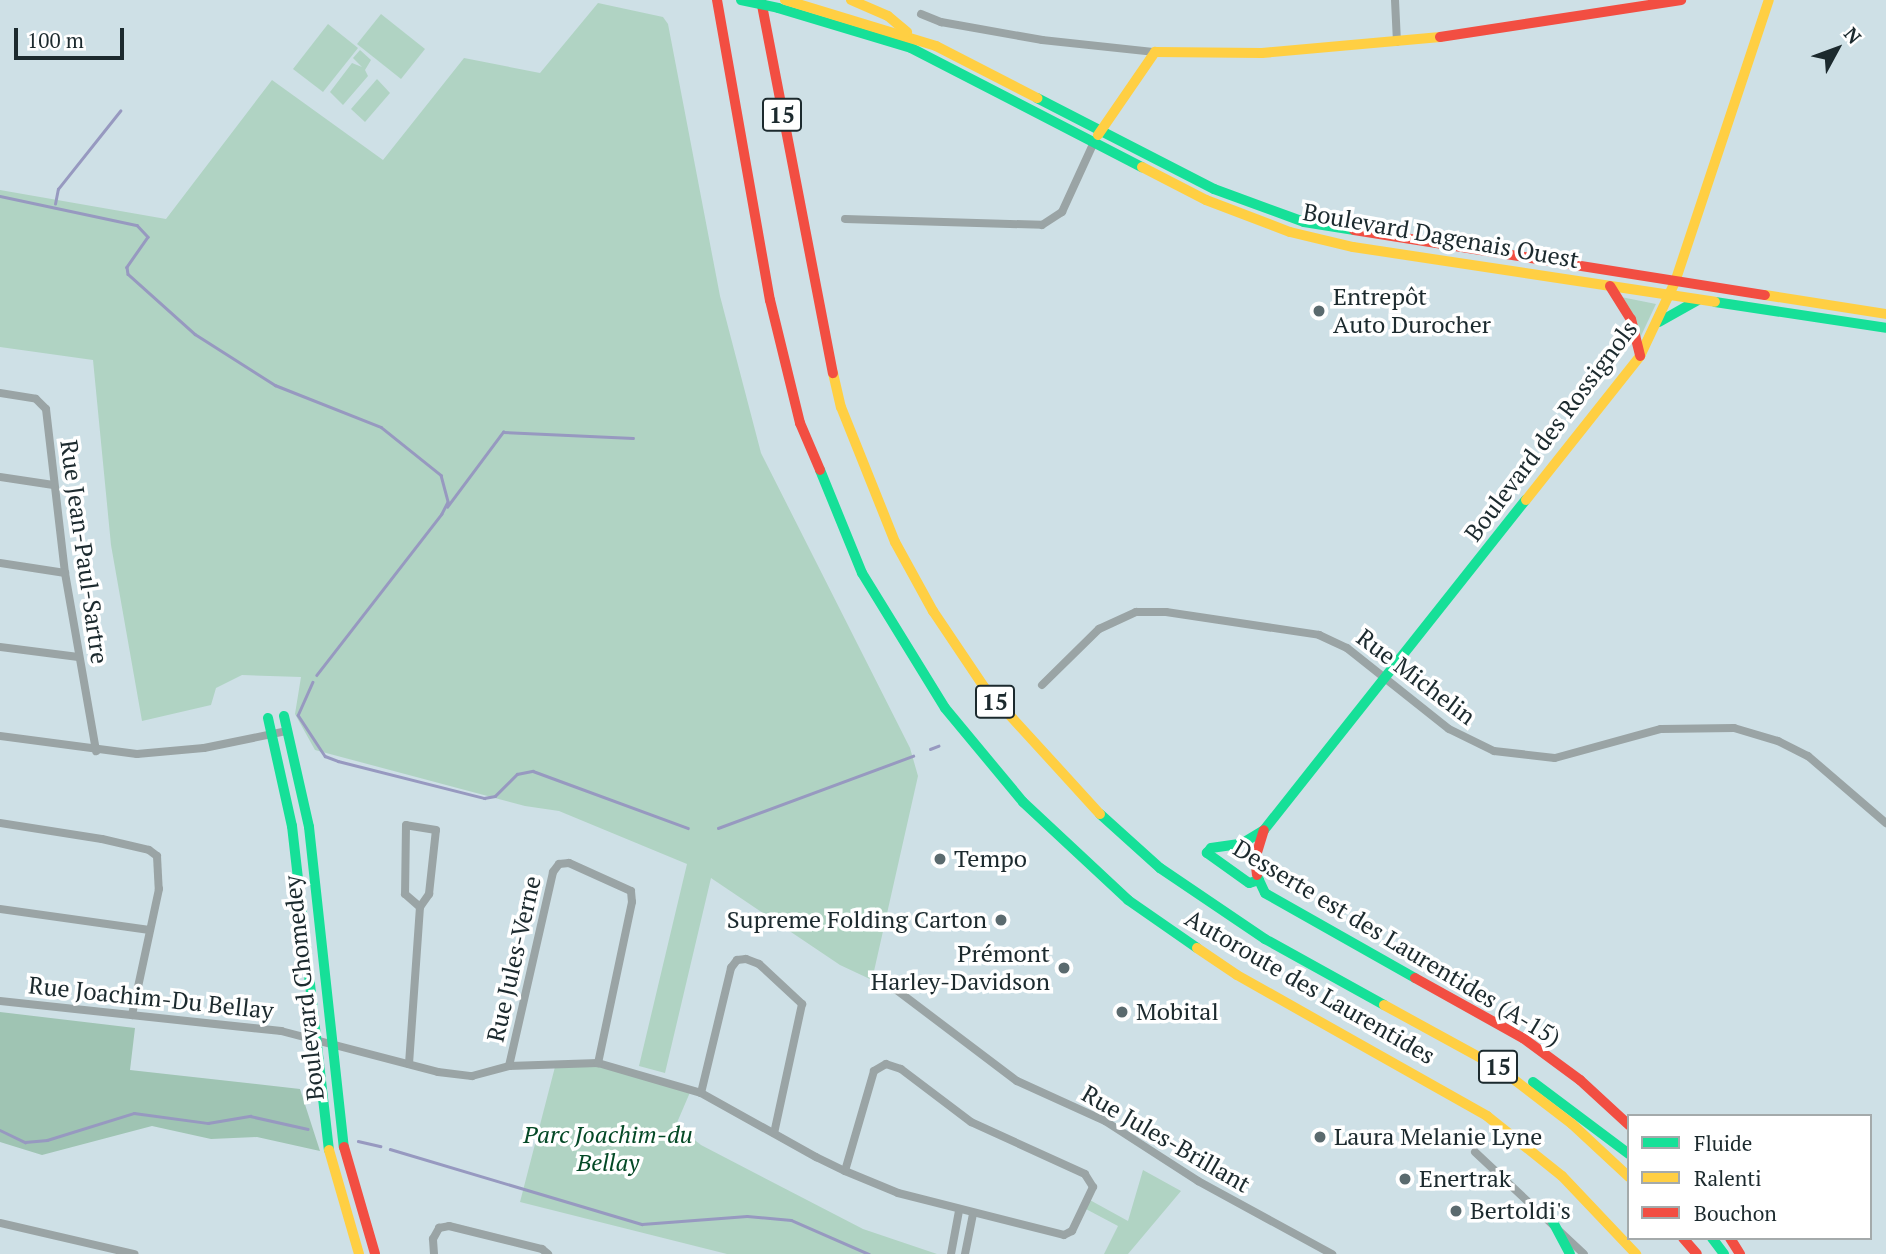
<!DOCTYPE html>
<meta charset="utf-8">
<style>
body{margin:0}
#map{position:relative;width:1886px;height:1254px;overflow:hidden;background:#cee0e6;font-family:"PT Serif",serif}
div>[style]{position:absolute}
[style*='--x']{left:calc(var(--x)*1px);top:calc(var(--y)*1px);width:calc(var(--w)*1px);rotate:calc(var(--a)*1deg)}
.green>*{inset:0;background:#b0d3c3}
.forest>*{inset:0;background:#9fc4b3}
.stream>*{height:2.5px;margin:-1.25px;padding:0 1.25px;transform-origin:1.25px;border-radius:1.25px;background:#9799c0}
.street>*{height:8px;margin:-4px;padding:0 4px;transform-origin:4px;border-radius:4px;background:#9aa4a5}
.fast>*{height:10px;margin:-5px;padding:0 5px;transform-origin:5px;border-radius:5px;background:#16e098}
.slow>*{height:10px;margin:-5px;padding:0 5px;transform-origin:5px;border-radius:5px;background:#ffcf43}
.jam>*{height:10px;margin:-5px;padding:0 5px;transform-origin:5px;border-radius:5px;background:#f24e42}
.fast-bridge>*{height:10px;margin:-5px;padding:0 5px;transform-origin:5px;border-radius:5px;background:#16e098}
.dots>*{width:19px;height:19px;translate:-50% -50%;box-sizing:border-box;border:4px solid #fff;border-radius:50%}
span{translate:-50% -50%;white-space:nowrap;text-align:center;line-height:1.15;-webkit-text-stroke:7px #fff;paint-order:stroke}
.shield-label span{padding:2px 5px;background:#fff;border:2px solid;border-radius:5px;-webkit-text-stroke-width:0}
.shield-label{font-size:23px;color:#1c2a2e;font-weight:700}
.street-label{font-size:24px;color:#1c2a2e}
.poi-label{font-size:24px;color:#1c2a2e}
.left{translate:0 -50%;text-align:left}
.right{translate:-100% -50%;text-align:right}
.park-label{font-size:24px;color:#044926;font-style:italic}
.legend{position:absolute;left:1627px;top:1114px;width:245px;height:126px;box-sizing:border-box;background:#fff;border:2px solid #a4aaab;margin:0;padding:9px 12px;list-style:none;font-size:21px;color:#1c2a2e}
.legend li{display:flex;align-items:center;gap:14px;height:35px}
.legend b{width:35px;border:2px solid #a4aaab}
.north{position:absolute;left:1802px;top:14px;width:70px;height:70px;-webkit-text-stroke:5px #fff;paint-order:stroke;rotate:49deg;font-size:19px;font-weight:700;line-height:28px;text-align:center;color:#1c2a2e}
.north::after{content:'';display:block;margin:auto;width:24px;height:32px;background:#1c2a2e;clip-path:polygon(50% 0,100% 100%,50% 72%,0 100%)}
.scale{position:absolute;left:14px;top:28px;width:110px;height:32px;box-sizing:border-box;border:4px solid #1c2a2e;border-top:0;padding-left:9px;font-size:21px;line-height:24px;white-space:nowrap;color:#1c2a2e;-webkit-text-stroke:5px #fff;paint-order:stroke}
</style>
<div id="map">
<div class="green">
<div style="clip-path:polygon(598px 3px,663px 17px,668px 24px,720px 296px,761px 453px,910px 748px,918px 776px,872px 980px,840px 965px,711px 878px,665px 1073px,639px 1066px,687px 864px,559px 811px,525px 806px,315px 750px,295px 714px,301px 677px,242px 675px,216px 688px,211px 705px,142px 721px,111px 545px,93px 360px,0 347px,0 190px,166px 219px,272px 80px,383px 160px,464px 58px,540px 73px)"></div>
<div style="clip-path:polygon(381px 14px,425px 49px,401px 79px,357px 44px)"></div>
<div style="clip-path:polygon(328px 24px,358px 48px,323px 92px,293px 69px)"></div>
<div style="clip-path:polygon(360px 50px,371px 60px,365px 70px,368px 76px,343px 105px,330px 92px,352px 63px,362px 67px,353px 58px)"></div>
<div style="clip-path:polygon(377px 79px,390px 93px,365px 122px,351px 109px)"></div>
<div style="clip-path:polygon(1621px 297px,1656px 304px,1640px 338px)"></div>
<div style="clip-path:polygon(556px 1063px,598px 1063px,691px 1090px,676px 1125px,701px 1145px,863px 1229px,937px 1254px,727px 1254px,520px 1202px)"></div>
<div style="clip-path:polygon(1143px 1170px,1181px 1191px,1128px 1254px,1104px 1254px,1118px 1226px,1084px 1208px,1088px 1199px,1128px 1221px)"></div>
</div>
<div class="forest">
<div style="clip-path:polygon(0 1012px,135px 1028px,130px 1070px,300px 1089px,320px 1151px,257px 1137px,211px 1139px,152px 1126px,42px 1155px,0 1142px)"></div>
</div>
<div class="stream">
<div style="--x:0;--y:196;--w:140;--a:12"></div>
<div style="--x:137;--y:225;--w:16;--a:47"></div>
<div style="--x:148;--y:237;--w:37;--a:125"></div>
<div style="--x:127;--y:267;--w:7;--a:82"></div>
<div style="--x:128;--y:274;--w:90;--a:41.8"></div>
<div style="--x:195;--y:334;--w:95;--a:32.5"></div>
<div style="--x:275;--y:385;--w:114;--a:21.6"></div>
<div style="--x:381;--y:427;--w:77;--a:38.7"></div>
<div style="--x:441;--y:475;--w:28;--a:75"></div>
<div style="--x:448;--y:502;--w:13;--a:117"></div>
<div style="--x:442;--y:514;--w:204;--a:127.8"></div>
<div style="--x:55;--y:204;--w:15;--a:-79"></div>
<div style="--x:58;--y:189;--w:100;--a:-51.5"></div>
<div style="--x:447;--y:507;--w:94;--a:-53.3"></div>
<div style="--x:503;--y:432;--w:130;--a:2.6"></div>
<div style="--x:313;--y:682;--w:36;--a:114"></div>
<div style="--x:298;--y:715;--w:49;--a:56.6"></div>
<div style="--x:325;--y:756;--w:14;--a:21"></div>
<div style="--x:338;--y:761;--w:151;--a:14.2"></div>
<div style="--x:484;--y:798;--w:11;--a:-10"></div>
<div style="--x:495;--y:796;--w:31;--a:-45"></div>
<div style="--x:517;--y:774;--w:16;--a:-11"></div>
<div style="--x:533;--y:771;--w:165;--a:20.2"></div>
<div style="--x:930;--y:749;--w:9;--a:-21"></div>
<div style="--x:718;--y:828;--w:208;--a:-20.3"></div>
<div style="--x:0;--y:1130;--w:28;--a:26"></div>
<div style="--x:25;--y:1142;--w:22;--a:-5"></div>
<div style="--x:47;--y:1140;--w:91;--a:-17.2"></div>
<div style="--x:134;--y:1113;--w:75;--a:7.7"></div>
<div style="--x:208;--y:1123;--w:43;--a:-9.5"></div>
<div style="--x:250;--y:1116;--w:59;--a:12.6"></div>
<div style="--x:358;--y:1141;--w:23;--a:13"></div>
<div style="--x:390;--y:1149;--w:263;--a:16.6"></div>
<div style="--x:642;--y:1224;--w:105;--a:-4.4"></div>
<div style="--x:747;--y:1216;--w:44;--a:5.2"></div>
<div style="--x:791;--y:1220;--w:85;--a:23.6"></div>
</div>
<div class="street">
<div style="--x:1395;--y:0;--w:42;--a:87.3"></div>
<div style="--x:921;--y:14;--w:22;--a:22"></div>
<div style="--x:941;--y:22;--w:103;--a:10.1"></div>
<div style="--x:1042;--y:40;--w:114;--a:6.1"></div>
<div style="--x:845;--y:219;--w:197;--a:1.7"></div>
<div style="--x:1042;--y:225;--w:24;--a:-33"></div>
<div style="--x:1062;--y:212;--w:77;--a:-65.4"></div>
<div style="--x:0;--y:393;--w:36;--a:9"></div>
<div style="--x:36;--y:399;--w:14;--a:45"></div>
<div style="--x:46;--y:409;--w:165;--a:83.4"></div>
<div style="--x:65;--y:573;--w:181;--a:80.1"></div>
<div style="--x:0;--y:477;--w:54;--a:8.6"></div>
<div style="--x:0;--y:563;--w:66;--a:8.7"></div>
<div style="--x:0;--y:647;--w:79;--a:7.3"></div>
<div style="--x:1042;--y:685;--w:80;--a:-44.5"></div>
<div style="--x:1099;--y:629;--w:41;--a:-24.7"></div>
<div style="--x:1136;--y:612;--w:30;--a:0"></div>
<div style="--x:1166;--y:612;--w:155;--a:8.5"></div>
<div style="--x:1319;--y:635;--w:31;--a:25"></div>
<div style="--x:1347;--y:648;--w:130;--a:38.5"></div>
<div style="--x:1449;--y:729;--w:50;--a:26.1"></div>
<div style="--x:1494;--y:751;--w:61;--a:6.5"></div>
<div style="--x:1555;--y:758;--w:110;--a:-15.3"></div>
<div style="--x:1661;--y:729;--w:73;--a:-0.8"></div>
<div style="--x:1734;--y:728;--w:46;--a:16.5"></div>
<div style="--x:1778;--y:741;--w:34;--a:27"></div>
<div style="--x:1808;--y:756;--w:103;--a:40.7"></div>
<div style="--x:0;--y:736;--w:138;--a:7.5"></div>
<div style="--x:137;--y:754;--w:67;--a:-5.1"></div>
<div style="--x:204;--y:748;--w:85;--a:-11.6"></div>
<div style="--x:0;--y:823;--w:103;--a:8.9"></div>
<div style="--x:102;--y:839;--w:48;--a:13.2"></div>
<div style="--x:149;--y:850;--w:10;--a:37"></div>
<div style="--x:157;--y:856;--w:33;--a:87"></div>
<div style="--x:159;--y:889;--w:129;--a:102.1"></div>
<div style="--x:0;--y:909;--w:151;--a:8"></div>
<div style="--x:882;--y:979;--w:169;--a:37.1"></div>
<div style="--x:1017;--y:1081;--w:97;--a:24.4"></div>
<div style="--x:1105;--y:1121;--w:111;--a:32.8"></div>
<div style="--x:1198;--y:1181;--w:153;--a:28.6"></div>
<div style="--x:0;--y:1001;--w:283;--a:6.1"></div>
<div style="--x:281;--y:1031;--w:162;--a:14.6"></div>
<div style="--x:438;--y:1072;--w:34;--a:7"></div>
<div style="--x:472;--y:1076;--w:38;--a:-15"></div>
<div style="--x:509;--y:1066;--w:89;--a:-1.9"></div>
<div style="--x:598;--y:1063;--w:107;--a:16.2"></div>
<div style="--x:701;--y:1093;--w:132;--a:29.1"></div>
<div style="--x:816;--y:1157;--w:32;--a:26"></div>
<div style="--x:845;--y:1171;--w:57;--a:22.5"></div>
<div style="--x:898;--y:1193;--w:171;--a:14.2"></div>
<div style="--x:1064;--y:1235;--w:9;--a:-27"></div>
<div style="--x:1072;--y:1231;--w:49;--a:-64.5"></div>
<div style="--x:1093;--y:1187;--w:15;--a:-122"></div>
<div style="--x:1085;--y:1174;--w:125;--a:-155.5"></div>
<div style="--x:971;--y:1122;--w:88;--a:-142.9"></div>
<div style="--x:901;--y:1069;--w:16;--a:-162"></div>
<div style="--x:886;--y:1064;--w:14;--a:150"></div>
<div style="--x:874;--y:1071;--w:104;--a:106.2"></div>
<div style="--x:409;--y:1064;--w:157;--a:-86"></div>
<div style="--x:420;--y:907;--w:16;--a:-55"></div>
<div style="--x:429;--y:894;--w:64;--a:-83.8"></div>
<div style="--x:436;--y:830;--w:30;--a:-171"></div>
<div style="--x:406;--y:825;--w:69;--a:90.8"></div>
<div style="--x:405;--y:894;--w:20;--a:41"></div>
<div style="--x:509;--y:1066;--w:199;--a:-77.2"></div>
<div style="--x:553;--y:872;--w:10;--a:-53"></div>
<div style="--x:559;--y:864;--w:10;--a:-6"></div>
<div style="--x:569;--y:863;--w:68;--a:24.3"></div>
<div style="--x:631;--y:891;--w:11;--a:85"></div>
<div style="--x:632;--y:902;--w:165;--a:101.9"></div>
<div style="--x:701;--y:1093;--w:129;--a:-76.5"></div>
<div style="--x:731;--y:968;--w:10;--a:-53"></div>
<div style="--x:737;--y:960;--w:9;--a:-6"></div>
<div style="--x:746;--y:959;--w:14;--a:21"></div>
<div style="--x:759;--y:964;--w:59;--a:42.9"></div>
<div style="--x:802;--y:1004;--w:132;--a:102.2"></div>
<div style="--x:1475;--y:1152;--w:149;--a:43.1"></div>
<div style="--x:0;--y:1223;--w:138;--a:13"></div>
<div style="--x:434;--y:1254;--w:15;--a:-94"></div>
<div style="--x:433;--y:1239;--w:13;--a:-61"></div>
<div style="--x:439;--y:1228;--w:10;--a:-11"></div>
<div style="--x:449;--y:1226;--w:96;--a:13.9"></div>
<div style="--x:542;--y:1249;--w:8;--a:40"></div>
<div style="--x:951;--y:1254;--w:44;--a:-79.5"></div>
<div style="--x:965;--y:1254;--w:41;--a:-78.7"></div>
</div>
<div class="fast">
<div style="--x:778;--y:8;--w:139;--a:16.7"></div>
<div style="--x:911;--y:48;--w:260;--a:27.3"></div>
<div style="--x:1037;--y:98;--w:199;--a:27.2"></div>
<div style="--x:1214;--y:189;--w:96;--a:20.1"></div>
<div style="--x:1304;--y:222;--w:51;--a:9.1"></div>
<div style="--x:1715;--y:302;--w:173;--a:8.6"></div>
<div style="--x:1659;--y:322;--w:45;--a:-29.4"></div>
<div style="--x:820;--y:470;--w:111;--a:67.8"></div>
<div style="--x:862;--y:573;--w:158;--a:58.4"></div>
<div style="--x:945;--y:708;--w:122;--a:50.3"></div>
<div style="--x:1023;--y:802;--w:144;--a:43"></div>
<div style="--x:1128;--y:900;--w:84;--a:34.8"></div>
<div style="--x:284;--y:716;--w:114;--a:77.3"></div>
<div style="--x:309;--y:827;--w:322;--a:83.8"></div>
<div style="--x:268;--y:718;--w:111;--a:77.5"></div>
<div style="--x:292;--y:826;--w:326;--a:83.5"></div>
<div style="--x:1100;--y:814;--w:81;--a:42"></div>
<div style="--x:1160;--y:868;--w:127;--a:34.1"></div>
<div style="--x:1265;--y:939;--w:136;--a:29"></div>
<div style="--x:1415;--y:978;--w:172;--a:-150.5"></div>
<div style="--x:1265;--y:893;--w:14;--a:-115"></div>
<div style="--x:1259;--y:880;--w:10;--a:163"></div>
<div style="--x:1249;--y:883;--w:52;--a:-144.5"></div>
<div style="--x:1207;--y:853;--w:6;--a:-51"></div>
<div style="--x:1211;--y:848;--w:30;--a:-8"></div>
<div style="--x:1241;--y:844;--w:27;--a:-31"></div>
<div style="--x:1264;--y:830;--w:421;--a:-51.6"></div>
<div style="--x:1533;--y:1082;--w:120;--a:36.9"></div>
<div style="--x:1553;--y:1222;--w:36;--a:62"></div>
<div style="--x:1712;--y:1238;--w:20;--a:53"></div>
</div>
<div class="slow">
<div style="--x:785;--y:0;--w:158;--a:16.9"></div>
<div style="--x:936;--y:46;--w:114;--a:27.2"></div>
<div style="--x:851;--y:0;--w:40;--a:23.4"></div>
<div style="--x:888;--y:16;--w:25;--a:40"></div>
<div style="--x:1098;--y:135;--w:101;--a:-55.5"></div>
<div style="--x:1155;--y:52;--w:107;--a:0.5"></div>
<div style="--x:1262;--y:53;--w:179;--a:-5.1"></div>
<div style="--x:1142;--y:167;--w:72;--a:27.3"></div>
<div style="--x:1206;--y:200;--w:90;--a:20.9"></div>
<div style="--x:1290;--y:232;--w:65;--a:13.4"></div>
<div style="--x:1353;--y:247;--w:366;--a:8.6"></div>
<div style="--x:1765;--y:295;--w:122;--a:8.9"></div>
<div style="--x:833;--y:373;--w:35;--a:77"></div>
<div style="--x:841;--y:407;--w:145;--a:68.2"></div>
<div style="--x:895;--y:542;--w:79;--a:61.2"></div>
<div style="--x:933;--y:611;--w:92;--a:56.1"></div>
<div style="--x:984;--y:687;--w:172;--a:47.6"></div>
<div style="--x:1526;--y:500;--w:184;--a:-51.6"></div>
<div style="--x:1640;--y:356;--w:82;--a:-64.7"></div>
<div style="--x:1675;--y:282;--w:297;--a:-71.6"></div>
<div style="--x:1197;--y:948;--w:48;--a:34"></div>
<div style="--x:1237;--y:975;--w:287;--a:29.4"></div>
<div style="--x:1487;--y:1116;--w:96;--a:38.7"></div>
<div style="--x:1562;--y:1176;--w:108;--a:46.5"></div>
<div style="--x:1384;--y:1005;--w:131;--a:28.7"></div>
<div style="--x:1499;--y:1068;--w:92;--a:37.5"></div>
<div style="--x:1572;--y:1124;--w:78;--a:42.9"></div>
<div style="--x:329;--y:1150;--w:108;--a:73.9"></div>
</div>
<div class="jam">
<div style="--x:717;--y:0;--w:305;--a:80"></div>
<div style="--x:770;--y:300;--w:127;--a:76.3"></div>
<div style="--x:800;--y:423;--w:51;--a:66.9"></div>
<div style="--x:761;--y:0;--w:380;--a:79.1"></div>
<div style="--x:1440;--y:37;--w:244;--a:-8.7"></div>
<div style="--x:1354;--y:230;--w:416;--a:9"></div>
<div style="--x:1610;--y:286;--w:39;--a:58"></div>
<div style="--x:1631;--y:319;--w:38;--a:76"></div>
<div style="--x:1257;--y:875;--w:16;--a:-97"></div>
<div style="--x:1255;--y:859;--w:30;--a:-73"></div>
<div style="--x:1415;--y:978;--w:124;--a:29.1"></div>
<div style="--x:1523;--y:1038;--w:71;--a:36.4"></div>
<div style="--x:1580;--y:1080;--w:67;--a:42.6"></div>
<div style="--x:344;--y:1147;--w:111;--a:73.8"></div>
<div style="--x:1683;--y:1238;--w:21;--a:49"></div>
<div style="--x:1730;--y:1238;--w:19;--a:58"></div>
</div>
<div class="fast-bridge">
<div style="--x:741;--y:0;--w:38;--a:12"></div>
</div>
<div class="dots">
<div style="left:1319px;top:311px;background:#5a6a6e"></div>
<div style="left:940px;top:859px;background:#5a6a6e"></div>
<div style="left:1001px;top:920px;background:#5a6a6e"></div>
<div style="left:1064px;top:968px;background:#5a6a6e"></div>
<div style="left:1122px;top:1012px;background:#5a6a6e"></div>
<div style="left:1320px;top:1137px;background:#5a6a6e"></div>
<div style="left:1405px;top:1179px;background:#5a6a6e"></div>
<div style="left:1456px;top:1211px;background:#5a6a6e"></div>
</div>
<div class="shield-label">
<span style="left:782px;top:115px">15</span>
<span style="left:995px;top:702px">15</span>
<span style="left:1498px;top:1067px">15</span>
</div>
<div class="street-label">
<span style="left:1441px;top:236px;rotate:10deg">Boulevard Dagenais Ouest</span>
<span style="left:1551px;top:431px;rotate:-53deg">Boulevard des Rossignols</span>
<span style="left:84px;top:552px;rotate:82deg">Rue Jean-Paul-Sartre</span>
<span style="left:1416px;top:677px;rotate:37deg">Rue Michelin</span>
<span style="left:1397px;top:943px;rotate:31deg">Desserte est des Laurentides (A-15)</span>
<span style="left:514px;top:959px;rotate:-77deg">Rue Jules-Verne</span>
<span style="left:1310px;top:987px;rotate:30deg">Autoroute des Laurentides</span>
<span style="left:304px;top:988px;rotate:-96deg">Boulevard Chomedey</span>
<span style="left:151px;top:998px;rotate:6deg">Rue Joachim-Du Bellay</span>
<span style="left:1166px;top:1139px;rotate:30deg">Rue Jules-Brillant</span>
</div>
<div class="poi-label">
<span class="left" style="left:1333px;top:311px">Entrepôt<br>Auto Durocher</span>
<span class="left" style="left:954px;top:859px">Tempo</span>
<span class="right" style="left:987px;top:920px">Supreme Folding Carton</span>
<span class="right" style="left:1050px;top:968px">Prémont<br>Harley-Davidson</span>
<span class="left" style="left:1136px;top:1012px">Mobital</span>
<span class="left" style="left:1334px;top:1137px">Laura Melanie Lyne</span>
<span class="left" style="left:1419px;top:1179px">Enertrak</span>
<span class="left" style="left:1470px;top:1211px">Bertoldi's</span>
</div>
<div class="park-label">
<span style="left:608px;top:1149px">Parc Joachim-du<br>Bellay</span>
</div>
<ul class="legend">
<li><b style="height:9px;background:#16e098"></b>Fluide</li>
<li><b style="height:9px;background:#ffcf43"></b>Ralenti</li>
<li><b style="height:9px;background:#f24e42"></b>Bouchon</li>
</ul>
<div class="north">N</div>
<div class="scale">100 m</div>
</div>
